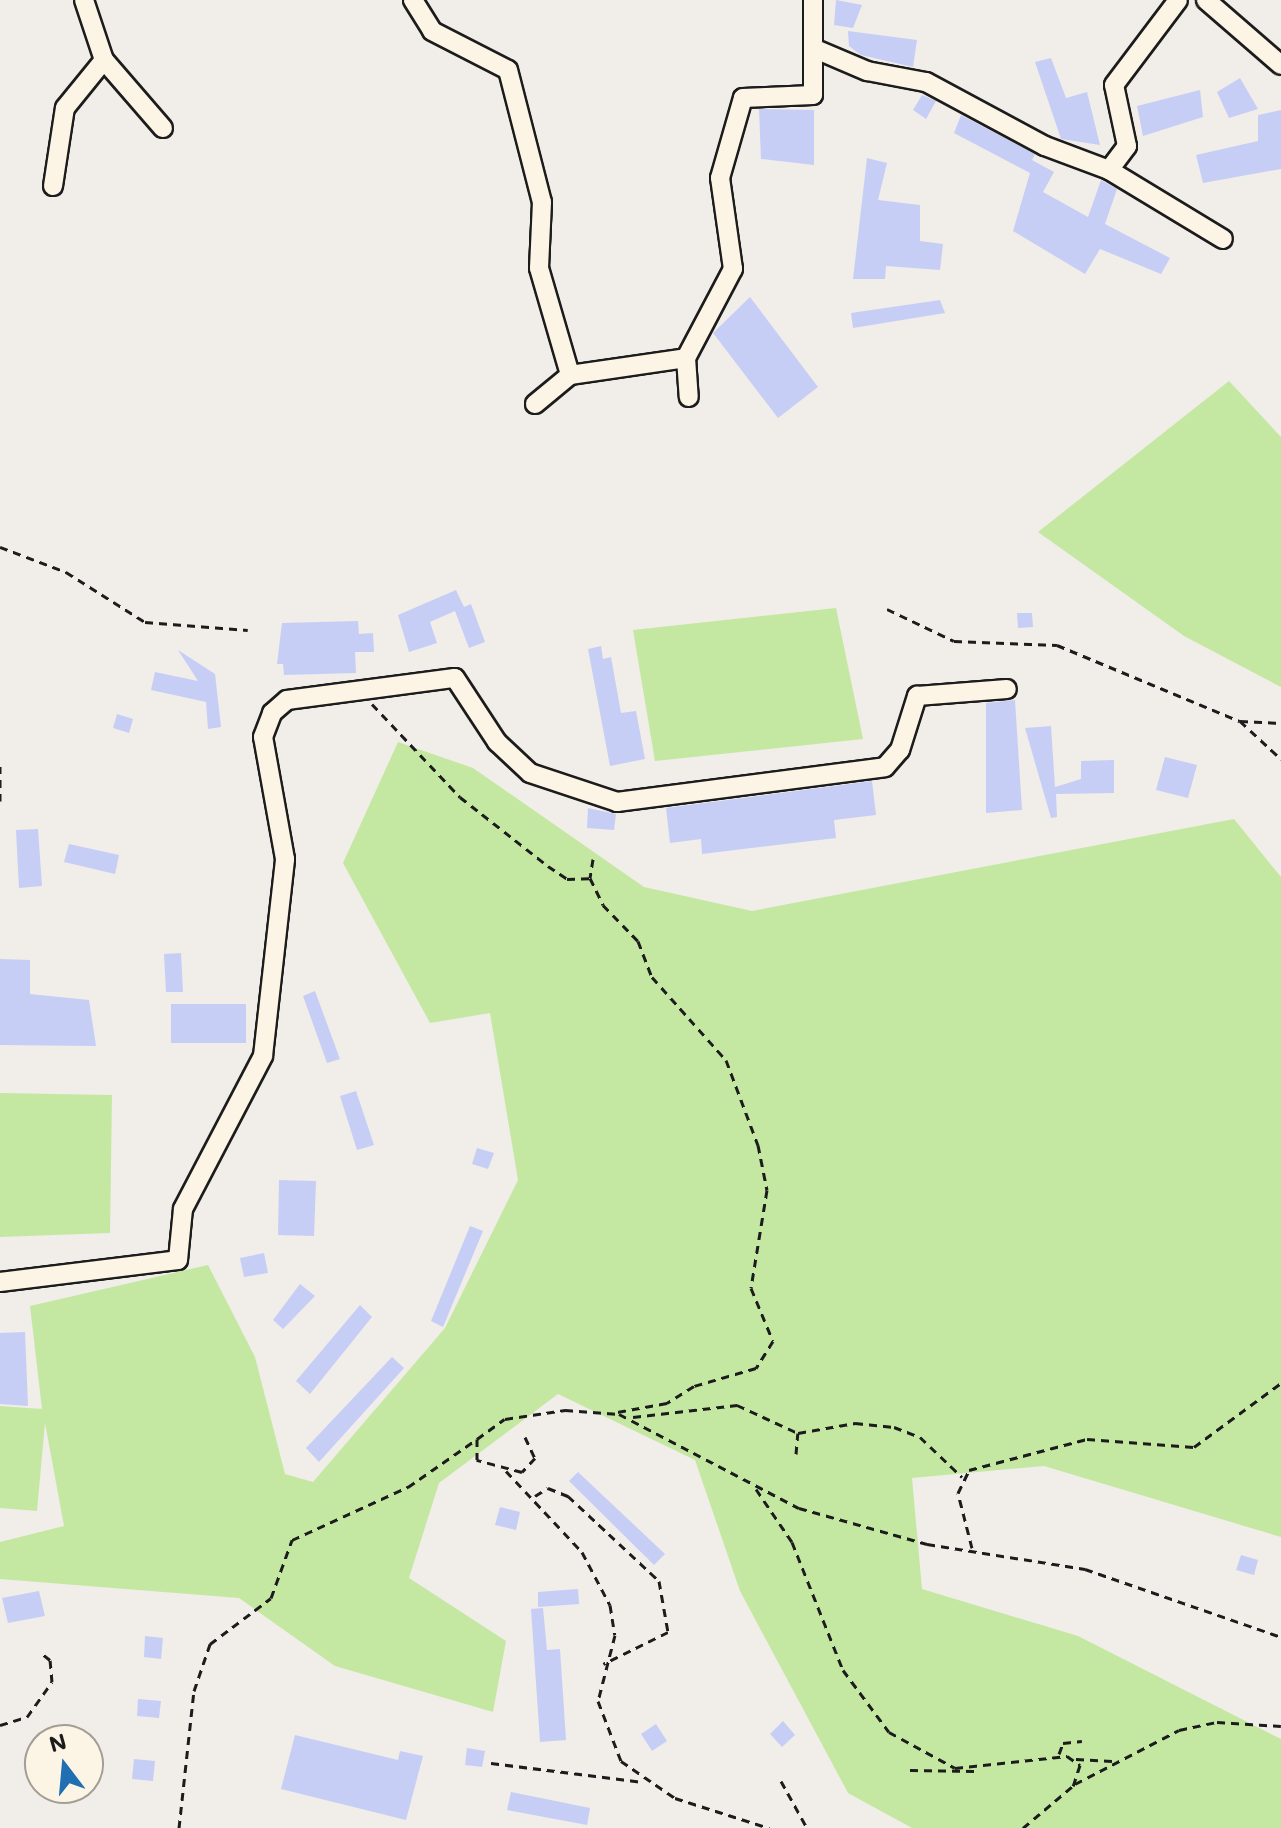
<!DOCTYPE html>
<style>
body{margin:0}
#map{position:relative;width:1281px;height:1828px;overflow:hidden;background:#f1ede8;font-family:Mali,sans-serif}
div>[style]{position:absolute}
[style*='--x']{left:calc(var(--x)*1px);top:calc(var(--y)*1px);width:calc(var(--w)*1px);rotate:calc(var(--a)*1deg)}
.green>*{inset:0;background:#c4e8a2}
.building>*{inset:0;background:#c7cef6}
.path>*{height:3px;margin-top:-1.5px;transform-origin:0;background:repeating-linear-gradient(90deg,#1c1c1c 0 8px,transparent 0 14px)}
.roads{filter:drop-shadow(2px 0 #1c1c1c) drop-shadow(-2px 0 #1c1c1c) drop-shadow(0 2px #1c1c1c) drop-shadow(0 -2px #1c1c1c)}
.minor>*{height:18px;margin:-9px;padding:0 9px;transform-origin:9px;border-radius:9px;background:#fcf5e5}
span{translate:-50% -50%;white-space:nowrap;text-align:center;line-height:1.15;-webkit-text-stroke:6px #fcf5e5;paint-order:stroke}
.north{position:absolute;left:24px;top:1724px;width:80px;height:80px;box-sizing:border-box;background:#fcf5e5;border:2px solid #a29e95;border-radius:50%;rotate:344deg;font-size:22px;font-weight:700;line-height:32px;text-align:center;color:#1c1c1c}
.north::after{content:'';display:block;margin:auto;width:28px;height:36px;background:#1f6fb2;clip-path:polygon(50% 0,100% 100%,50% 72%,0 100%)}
</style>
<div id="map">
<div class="green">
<div style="clip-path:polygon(1229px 381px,1281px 437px,1281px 687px,1184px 636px,1038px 532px)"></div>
<div style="clip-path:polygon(836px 608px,863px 739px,655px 761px,633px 630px)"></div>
<div style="clip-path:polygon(398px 742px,473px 768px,644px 887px,752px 911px,1234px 819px,1281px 877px,1281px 1537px,1044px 1466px,912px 1478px,922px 1589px,1078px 1636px,1281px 1739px,1281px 1828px,912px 1828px,848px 1793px,740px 1591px,695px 1460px,558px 1394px,439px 1483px,409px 1578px,506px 1641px,493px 1712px,335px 1666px,239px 1598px,0 1579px,0 1542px,64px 1526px,45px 1423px,37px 1511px,0 1508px,0 1406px,42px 1409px,30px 1306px,208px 1265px,255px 1357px,285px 1474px,313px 1482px,445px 1328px,518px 1180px,490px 1013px,430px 1023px,343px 863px)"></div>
<div style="clip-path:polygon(0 1093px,112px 1095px,110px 1233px,0 1237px)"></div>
</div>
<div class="building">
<div style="clip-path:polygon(836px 0,862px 5px,853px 28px,834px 25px)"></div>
<div style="clip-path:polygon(848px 31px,917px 40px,913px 67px,861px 55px,849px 46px)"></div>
<div style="clip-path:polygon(1051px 58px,1066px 98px,1087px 92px,1100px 145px,1061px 139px,1035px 62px)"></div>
<div style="clip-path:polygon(1240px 78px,1258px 109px,1229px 118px,1217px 92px)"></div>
<div style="clip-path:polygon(1200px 90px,1203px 117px,1143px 136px,1137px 106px)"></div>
<div style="clip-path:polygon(922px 95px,936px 101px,926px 119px,913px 110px)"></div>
<div style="clip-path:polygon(759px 109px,814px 110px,814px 165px,761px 159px)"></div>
<div style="clip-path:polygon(1281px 110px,1281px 169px,1203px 183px,1196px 155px,1258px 141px,1258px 115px)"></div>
<div style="clip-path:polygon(961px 115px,1035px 154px,1032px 160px,1054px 172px,1043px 192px,1088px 217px,1101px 180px,1117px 189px,1105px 224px,1170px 258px,1161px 274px,1100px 249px,1085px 274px,1013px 231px,1030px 173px,954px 133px)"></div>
<div style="clip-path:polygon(867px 158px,887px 163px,878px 200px,920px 205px,920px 241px,943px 244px,940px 270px,886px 266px,885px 279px,853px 279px)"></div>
<div style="clip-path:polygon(750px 297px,818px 387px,778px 418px,713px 333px)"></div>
<div style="clip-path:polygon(940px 300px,945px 313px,853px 328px,851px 313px)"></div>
<div style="clip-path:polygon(456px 590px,464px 607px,471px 604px,485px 642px,469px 648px,455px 611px,430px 622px,437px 643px,409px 652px,398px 615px)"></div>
<div style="clip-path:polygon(1017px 613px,1032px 613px,1033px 627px,1018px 628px)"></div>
<div style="clip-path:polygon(358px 621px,359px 634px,373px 633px,374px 652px,355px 652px,356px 673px,284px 675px,283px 664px,277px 664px,282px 623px)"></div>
<div style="clip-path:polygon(601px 646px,603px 659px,611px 657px,621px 713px,636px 711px,645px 759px,610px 766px,588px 649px)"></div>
<div style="clip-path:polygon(178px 650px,215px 674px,221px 727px,208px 729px,206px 702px,151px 690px,155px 672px,198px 681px)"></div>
<div style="clip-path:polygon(1015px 700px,1022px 810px,986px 813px,986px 703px)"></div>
<div style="clip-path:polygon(117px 714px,133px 719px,129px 733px,113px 728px)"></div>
<div style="clip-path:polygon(1051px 726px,1055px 787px,1081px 779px,1081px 761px,1114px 760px,1114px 793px,1056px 794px,1057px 817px,1051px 818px,1025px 728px)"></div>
<div style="clip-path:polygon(1165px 757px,1197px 765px,1188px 798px,1156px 790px)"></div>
<div style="clip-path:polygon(872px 781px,876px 815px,834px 820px,836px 838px,702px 854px,701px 839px,670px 843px,666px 808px)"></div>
<div style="clip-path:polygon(588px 808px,616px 814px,614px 830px,587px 828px)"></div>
<div style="clip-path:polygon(38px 829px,42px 886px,19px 888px,16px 830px)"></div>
<div style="clip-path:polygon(69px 844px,119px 855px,115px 874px,64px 862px)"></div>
<div style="clip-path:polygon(181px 953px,183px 992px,166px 992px,164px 954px)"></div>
<div style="clip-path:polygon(0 959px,30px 960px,30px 994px,89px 1000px,96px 1046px,0 1045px)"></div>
<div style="clip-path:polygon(315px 991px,340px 1059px,327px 1063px,303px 996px)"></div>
<div style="clip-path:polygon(171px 1004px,246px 1004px,246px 1043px,171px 1043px)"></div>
<div style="clip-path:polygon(356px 1091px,374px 1145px,357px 1150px,340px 1096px)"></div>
<div style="clip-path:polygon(477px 1148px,494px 1153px,488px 1169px,472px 1164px)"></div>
<div style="clip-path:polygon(279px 1180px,316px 1181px,314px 1236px,278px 1235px)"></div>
<div style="clip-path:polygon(470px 1226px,483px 1231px,443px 1327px,431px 1321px)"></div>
<div style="clip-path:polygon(264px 1253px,268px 1273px,244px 1277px,240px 1258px)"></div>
<div style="clip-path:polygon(300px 1284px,315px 1296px,283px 1329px,273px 1320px)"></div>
<div style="clip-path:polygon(360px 1305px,372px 1317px,310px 1394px,296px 1381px)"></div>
<div style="clip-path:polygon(25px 1332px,28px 1406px,0 1404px,0 1333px)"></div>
<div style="clip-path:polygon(392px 1357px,404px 1368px,319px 1462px,306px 1448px)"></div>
<div style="clip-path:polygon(578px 1472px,665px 1554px,654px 1565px,569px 1481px)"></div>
<div style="clip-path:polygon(500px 1507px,520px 1512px,516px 1530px,495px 1525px)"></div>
<div style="clip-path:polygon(1241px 1555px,1258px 1560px,1254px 1575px,1236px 1570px)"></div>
<div style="clip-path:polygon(578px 1589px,579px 1604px,538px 1607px,538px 1592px)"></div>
<div style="clip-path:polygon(39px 1591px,45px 1616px,8px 1623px,2px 1598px)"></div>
<div style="clip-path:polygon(543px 1608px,547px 1650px,560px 1649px,566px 1740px,540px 1742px,531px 1609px)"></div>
<div style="clip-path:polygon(145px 1636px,163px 1638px,161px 1659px,144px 1657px)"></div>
<div style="clip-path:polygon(138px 1699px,161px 1701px,159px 1718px,137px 1716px)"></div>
<div style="clip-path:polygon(783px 1721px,795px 1735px,782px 1747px,770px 1734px)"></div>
<div style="clip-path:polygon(656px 1724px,667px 1741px,652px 1751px,641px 1734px)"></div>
<div style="clip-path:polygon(295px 1735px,398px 1760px,400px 1751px,423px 1756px,406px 1820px,281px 1789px)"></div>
<div style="clip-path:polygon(467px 1748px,485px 1751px,482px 1767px,465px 1765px)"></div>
<div style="clip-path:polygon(134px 1759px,155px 1761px,153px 1781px,132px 1779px)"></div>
<div style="clip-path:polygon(511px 1792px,590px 1808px,587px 1825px,507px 1810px)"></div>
</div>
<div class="path">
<div style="--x:0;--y:547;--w:71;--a:20.7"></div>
<div style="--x:66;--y:572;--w:93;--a:32.3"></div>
<div style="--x:145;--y:622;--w:103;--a:4.4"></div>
<div style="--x:887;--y:609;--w:74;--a:25.5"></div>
<div style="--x:954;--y:641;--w:103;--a:2.2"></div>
<div style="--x:1057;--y:645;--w:198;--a:22.6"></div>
<div style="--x:1240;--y:721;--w:41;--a:2.8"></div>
<div style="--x:372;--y:704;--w:128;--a:46.6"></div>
<div style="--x:460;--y:797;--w:112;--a:38.1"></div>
<div style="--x:548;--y:866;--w:23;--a:34"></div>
<div style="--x:567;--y:879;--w:23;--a:-2"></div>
<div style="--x:1240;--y:721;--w:56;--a:42.8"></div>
<div style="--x:0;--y:766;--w:35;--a:90"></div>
<div style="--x:593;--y:859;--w:19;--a:99"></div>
<div style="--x:590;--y:878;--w:30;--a:64"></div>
<div style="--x:603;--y:905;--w:50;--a:45.8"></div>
<div style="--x:638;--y:941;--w:39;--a:69"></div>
<div style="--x:652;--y:977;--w:111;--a:48.3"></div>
<div style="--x:726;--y:1060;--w:91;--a:69.4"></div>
<div style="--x:758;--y:1145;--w:46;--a:78.7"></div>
<div style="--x:767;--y:1190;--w:99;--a:99.3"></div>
<div style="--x:751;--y:1288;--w:57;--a:67.5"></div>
<div style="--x:773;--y:1341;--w:32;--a:122"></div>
<div style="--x:756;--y:1368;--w:65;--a:163.8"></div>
<div style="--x:694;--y:1386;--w:32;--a:148"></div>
<div style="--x:667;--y:1403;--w:56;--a:169.7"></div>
<div style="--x:633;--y:1417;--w:105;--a:-6.6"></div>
<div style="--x:737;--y:1405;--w:67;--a:24.7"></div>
<div style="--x:798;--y:1433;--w:58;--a:-10"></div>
<div style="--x:855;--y:1423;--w:39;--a:6"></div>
<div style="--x:894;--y:1427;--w:28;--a:21"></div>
<div style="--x:920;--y:1437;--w:58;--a:43.6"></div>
<div style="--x:525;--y:1437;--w:23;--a:65"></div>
<div style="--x:535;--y:1458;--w:19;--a:133"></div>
<div style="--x:522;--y:1472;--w:47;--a:-165.1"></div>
<div style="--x:477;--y:1460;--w:21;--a:-90"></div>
<div style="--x:477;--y:1439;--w:34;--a:-36"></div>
<div style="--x:505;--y:1419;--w:61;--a:-8.5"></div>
<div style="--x:565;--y:1410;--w:54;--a:4.2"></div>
<div style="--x:619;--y:1414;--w:203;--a:27.6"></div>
<div style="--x:799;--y:1508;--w:133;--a:15.7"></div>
<div style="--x:927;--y:1544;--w:160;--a:9"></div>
<div style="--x:1085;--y:1569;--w:207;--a:19.1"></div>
<div style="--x:796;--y:1454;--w:21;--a:-85"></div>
<div style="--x:506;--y:1471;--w:111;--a:46.8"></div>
<div style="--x:582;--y:1552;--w:60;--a:62.2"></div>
<div style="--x:610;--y:1605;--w:30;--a:81"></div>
<div style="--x:615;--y:1635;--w:68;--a:104.4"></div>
<div style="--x:598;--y:1701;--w:64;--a:69"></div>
<div style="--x:621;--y:1761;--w:65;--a:34.4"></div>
<div style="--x:675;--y:1798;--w:99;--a:17.7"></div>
<div style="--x:756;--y:1489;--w:64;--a:55.8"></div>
<div style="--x:792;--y:1542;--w:138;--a:68.3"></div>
<div style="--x:843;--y:1670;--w:77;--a:53.4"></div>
<div style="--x:889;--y:1732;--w:75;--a:28.6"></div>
<div style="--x:955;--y:1768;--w:113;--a:-6.1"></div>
<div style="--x:1067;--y:1756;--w:16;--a:35"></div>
<div style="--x:1080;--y:1765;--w:22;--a:108"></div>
<div style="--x:535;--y:1496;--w:15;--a:-32"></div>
<div style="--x:548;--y:1488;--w:22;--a:22"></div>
<div style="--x:568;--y:1496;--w:125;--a:43"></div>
<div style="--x:659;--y:1581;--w:52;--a:80"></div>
<div style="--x:668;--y:1632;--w:72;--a:153.8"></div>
<div style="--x:972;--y:1548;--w:57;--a:-104.3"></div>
<div style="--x:958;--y:1493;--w:25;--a:-64"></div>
<div style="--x:969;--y:1470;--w:122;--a:-14.7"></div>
<div style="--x:1087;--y:1439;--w:107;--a:4.3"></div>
<div style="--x:1194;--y:1447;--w:108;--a:-36.3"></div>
<div style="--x:0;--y:1725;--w:28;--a:-17"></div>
<div style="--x:27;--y:1717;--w:43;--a:-54.5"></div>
<div style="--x:52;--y:1682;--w:22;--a:-95"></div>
<div style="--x:50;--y:1660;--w:13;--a:-141"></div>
<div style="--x:1059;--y:1754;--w:12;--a:-70"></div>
<div style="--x:1063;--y:1743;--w:19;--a:-6"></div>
<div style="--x:1076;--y:1759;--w:36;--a:3"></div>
<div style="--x:491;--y:1763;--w:153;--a:7.1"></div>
<div style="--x:910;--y:1770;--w:64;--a:0.9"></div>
<div style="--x:781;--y:1781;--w:54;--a:61"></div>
<div style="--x:179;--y:1828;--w:138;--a:-83.8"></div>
<div style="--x:194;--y:1691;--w:50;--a:-71.2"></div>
<div style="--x:210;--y:1644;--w:76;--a:-37"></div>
<div style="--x:271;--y:1598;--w:62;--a:-70.1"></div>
<div style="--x:292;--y:1540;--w:128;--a:-24.6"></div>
<div style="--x:408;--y:1487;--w:84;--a:-34.8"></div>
<div style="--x:1023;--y:1828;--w:68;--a:-40.2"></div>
<div style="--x:1075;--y:1784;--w:117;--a:-27.4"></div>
<div style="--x:1179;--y:1730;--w:39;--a:-12"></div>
<div style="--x:1217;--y:1722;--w:64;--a:3.6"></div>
</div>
<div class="roads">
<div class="minor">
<div style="--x:84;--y:0;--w:63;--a:71.6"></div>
<div style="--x:104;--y:60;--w:90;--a:49.1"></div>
<div style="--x:413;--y:0;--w:36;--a:58"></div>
<div style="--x:432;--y:31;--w:85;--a:27.2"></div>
<div style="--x:508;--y:70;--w:136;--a:75.6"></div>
<div style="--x:542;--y:202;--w:66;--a:92.6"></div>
<div style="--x:539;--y:268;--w:111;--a:73.8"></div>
<div style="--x:570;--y:375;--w:117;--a:-8.3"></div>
<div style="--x:686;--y:358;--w:101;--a:-62.2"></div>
<div style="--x:733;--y:269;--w:92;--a:-98.1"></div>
<div style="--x:720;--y:178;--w:83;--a:-74"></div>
<div style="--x:743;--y:98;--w:70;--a:-2.5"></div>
<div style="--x:813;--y:95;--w:95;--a:-90"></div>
<div style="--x:1206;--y:0;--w:99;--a:40.9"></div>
<div style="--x:813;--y:48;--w:59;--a:23.1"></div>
<div style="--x:867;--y:71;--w:60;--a:10.6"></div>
<div style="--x:926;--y:82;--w:135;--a:28.3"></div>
<div style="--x:1045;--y:146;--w:68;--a:20.6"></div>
<div style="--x:1109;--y:170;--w:133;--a:31.2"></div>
<div style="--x:1109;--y:170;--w:30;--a:-53"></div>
<div style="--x:1127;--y:146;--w:62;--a:-102"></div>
<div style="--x:1114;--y:85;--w:106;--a:-53"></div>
<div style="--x:53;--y:186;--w:79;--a:-81.3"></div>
<div style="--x:65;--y:108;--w:62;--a:-50.9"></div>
<div style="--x:686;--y:358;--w:39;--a:86"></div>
<div style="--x:535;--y:404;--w:45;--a:-39.6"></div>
<div style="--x:0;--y:1282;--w:179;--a:-7"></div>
<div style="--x:178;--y:1260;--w:51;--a:-84.4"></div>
<div style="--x:183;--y:1209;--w:173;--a:-62.4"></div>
<div style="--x:263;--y:1056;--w:198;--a:-83.6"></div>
<div style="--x:285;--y:859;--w:124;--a:-100.2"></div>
<div style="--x:263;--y:737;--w:26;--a:-69"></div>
<div style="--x:272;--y:713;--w:20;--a:-41"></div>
<div style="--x:287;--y:700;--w:169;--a:-7.5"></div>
<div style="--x:455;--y:678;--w:77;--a:56.7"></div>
<div style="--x:497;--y:742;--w:45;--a:43.2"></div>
<div style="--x:530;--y:773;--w:92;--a:18.4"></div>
<div style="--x:617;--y:802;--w:270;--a:-7.4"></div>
<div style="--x:885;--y:767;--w:23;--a:-49"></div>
<div style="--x:900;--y:750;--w:57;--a:-72.5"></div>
<div style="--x:917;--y:696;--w:90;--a:-4.4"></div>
</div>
</div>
<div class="north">N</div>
</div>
